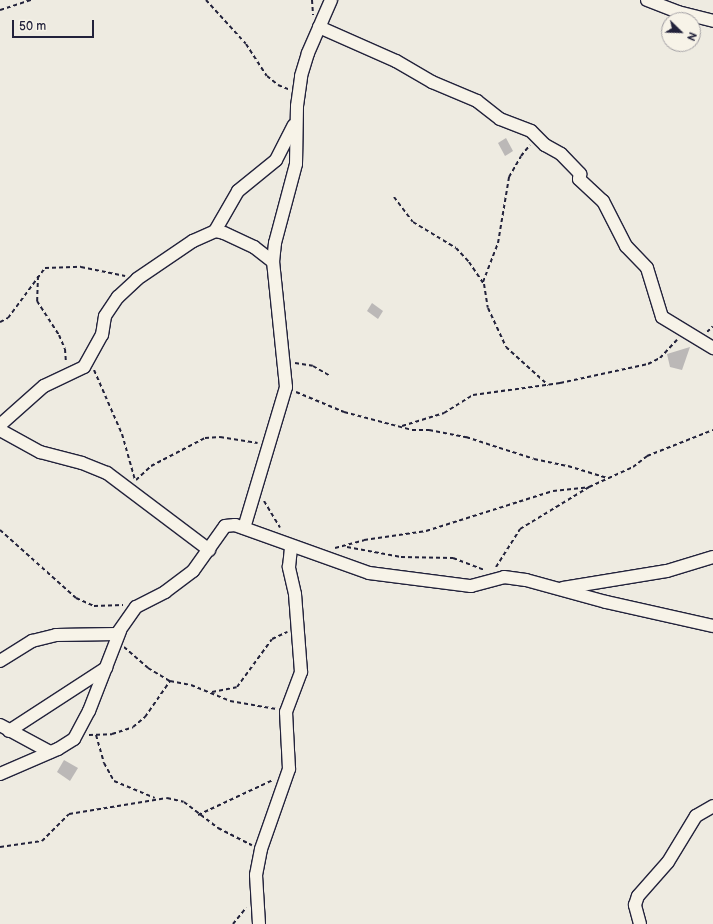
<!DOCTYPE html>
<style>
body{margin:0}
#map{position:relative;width:713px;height:924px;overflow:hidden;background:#eeebe1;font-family:"Balsamiq Sans",sans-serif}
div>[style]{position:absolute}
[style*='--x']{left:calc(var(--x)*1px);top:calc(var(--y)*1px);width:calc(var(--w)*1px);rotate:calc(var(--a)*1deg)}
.building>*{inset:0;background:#bbb8b7}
.path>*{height:2px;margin-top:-1px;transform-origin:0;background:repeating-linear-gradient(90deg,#22223b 0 4px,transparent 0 7px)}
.roads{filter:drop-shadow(1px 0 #22223b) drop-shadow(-1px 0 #22223b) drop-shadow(0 1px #22223b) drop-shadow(0 -1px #22223b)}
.minor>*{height:12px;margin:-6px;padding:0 6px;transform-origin:6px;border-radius:6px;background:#f7f3e8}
span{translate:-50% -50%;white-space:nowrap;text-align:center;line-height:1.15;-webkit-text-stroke:4px #f7f3e8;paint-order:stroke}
.north{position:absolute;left:661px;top:12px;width:40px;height:40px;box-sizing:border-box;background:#f7f3e8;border:1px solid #a29fa3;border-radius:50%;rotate:113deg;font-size:11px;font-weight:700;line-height:16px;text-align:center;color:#22223b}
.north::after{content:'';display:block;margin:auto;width:14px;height:18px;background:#22223b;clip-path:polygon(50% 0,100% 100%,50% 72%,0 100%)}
.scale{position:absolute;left:12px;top:20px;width:82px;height:18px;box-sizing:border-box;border:2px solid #22223b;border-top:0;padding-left:5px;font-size:12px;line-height:14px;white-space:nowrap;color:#22223b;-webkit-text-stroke:3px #f7f3e8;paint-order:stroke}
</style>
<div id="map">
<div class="building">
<div style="clip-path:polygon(506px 138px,513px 151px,505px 156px,498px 143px)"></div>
<div style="clip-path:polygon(372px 303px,383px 311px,378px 319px,367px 311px)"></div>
<div style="clip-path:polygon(690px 347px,682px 370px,670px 367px,667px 354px)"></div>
<div style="clip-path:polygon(64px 760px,78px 768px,70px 781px,57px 772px)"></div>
</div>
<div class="path">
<div style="--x:206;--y:0;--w:59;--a:47.7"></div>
<div style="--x:246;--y:44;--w:38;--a:57"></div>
<div style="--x:267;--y:76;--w:14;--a:39"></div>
<div style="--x:278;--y:85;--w:11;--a:22"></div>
<div style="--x:312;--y:0;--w:15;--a:86"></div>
<div style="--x:0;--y:10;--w:33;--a:-18"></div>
<div style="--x:394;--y:197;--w:31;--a:53"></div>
<div style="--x:413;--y:222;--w:50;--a:31.2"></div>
<div style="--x:456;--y:248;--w:19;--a:47"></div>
<div style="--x:469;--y:262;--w:27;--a:56"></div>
<div style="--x:484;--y:284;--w:24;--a:81"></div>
<div style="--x:488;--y:308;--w:43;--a:65.2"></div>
<div style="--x:506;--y:347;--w:57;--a:42.1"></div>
<div style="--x:38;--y:276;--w:25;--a:92"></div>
<div style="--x:37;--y:301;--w:40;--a:57.1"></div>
<div style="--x:59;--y:335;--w:15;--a:67"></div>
<div style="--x:65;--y:349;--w:14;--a:86"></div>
<div style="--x:483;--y:282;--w:42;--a:-69"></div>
<div style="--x:498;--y:243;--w:67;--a:-80.5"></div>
<div style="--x:509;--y:177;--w:24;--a:-60"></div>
<div style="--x:521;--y:156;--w:14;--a:-51"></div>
<div style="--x:0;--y:322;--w:9;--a:-27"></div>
<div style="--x:8;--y:318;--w:62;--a:-53.5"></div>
<div style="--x:45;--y:268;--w:36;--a:-2"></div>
<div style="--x:81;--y:267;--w:45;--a:11.6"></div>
<div style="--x:707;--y:332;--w:8;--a:-45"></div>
<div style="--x:295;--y:363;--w:18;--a:9"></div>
<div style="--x:313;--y:366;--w:20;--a:30"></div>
<div style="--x:94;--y:370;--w:70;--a:66.4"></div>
<div style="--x:122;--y:434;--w:48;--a:74.2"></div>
<div style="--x:296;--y:392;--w:52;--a:22.6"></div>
<div style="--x:344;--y:412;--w:70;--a:14.8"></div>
<div style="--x:412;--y:430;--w:17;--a:0"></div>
<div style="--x:429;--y:430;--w:38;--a:11"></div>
<div style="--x:466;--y:437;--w:71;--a:17.9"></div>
<div style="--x:534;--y:459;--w:35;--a:12"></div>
<div style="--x:568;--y:466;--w:41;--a:17.1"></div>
<div style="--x:402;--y:426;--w:44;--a:-17.2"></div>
<div style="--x:444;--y:413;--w:34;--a:-32"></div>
<div style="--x:473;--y:395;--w:88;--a:-7.9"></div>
<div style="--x:560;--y:383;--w:90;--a:-12.2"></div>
<div style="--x:648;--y:364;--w:13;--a:-27"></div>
<div style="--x:660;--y:358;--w:25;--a:-47"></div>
<div style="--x:136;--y:480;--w:21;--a:-43"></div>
<div style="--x:151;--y:466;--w:61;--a:-27.4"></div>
<div style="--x:205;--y:438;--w:15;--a:-4"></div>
<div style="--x:220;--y:437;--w:38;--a:9"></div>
<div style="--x:264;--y:501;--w:31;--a:59"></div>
<div style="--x:0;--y:530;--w:102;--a:41.8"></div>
<div style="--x:76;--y:598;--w:20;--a:24"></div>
<div style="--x:94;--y:606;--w:29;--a:-2"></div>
<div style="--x:347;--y:547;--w:55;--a:10.5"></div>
<div style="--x:401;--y:557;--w:52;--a:1.1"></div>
<div style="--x:453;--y:558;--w:34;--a:21"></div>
<div style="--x:335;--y:548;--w:30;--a:-15"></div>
<div style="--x:364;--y:540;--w:63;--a:-8.3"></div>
<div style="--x:426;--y:531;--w:133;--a:-17.5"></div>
<div style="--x:553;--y:491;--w:36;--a:-6"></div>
<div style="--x:496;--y:567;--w:45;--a:-57.7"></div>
<div style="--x:520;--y:529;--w:81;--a:-31.3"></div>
<div style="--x:589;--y:487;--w:48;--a:-24.4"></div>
<div style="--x:633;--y:467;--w:18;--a:-38"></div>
<div style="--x:647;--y:456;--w:71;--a:-21.5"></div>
<div style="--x:124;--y:647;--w:32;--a:41"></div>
<div style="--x:148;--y:668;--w:26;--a:31"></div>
<div style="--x:170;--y:681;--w:21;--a:11"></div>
<div style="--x:191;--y:685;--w:42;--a:22.3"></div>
<div style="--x:230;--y:701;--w:47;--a:9.9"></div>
<div style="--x:212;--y:692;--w:25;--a:-11"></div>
<div style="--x:237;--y:687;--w:59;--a:-53.9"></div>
<div style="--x:272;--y:639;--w:17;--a:-25"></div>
<div style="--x:89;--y:735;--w:23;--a:-2"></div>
<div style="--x:112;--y:734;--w:22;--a:-18"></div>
<div style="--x:133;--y:727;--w:16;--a:-40"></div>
<div style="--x:145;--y:717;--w:44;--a:-55.2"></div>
<div style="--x:96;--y:735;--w:29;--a:74"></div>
<div style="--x:104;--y:763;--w:21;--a:61"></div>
<div style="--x:114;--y:781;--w:44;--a:22.5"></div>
<div style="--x:198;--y:815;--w:83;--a:-25"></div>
<div style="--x:0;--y:847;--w:42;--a:-8.1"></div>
<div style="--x:42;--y:841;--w:38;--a:-45"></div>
<div style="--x:69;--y:814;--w:99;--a:-9.3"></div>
<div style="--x:167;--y:798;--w:17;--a:13"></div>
<div style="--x:184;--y:802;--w:43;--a:37.4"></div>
<div style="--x:218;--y:828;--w:38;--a:27"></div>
<div style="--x:233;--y:924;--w:21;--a:-51"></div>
</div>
<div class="roads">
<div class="minor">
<div style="--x:647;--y:0;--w:33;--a:21"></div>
<div style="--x:678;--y:12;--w:36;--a:14"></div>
<div style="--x:319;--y:27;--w:84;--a:23.8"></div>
<div style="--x:396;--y:61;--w:42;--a:30.3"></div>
<div style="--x:432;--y:82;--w:49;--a:22.9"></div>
<div style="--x:477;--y:101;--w:29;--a:38"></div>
<div style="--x:500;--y:119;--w:33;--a:21"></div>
<div style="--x:531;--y:131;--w:20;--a:45"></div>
<div style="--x:545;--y:145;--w:18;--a:29"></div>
<div style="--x:561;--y:154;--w:28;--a:46"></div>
<div style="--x:580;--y:174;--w:5;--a:101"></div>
<div style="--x:579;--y:179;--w:33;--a:43"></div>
<div style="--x:603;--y:201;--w:51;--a:62.9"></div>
<div style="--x:626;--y:246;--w:30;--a:46"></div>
<div style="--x:647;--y:268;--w:51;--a:73"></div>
<div style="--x:662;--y:317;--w:60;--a:31.3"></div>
<div style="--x:215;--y:231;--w:46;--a:-60.1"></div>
<div style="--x:238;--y:191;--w:49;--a:-39.2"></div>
<div style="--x:276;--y:160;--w:39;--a:-63"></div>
<div style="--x:0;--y:425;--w:59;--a:-41.6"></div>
<div style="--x:44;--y:386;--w:44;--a:-25.4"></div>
<div style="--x:84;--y:367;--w:37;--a:-61"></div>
<div style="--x:102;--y:335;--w:19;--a:-81"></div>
<div style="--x:105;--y:316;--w:23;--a:-56"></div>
<div style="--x:118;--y:297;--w:26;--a:-43"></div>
<div style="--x:137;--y:279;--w:68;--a:-34.2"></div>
<div style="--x:193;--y:241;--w:24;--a:-24"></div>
<div style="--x:215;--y:231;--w:9;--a:13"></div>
<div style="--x:224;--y:233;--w:33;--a:25"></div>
<div style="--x:254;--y:247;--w:24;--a:38"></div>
<div style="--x:0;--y:430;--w:46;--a:28.8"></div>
<div style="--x:40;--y:452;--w:43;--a:14.7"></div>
<div style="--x:82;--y:463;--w:27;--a:22"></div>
<div style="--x:107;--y:473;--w:128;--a:37"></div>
<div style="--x:244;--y:528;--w:147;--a:-73.4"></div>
<div style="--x:286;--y:387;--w:126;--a:-95.9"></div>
<div style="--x:273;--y:262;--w:19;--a:-84"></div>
<div style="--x:275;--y:243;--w:82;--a:-75.1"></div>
<div style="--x:296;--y:164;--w:58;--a:-89"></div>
<div style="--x:297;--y:106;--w:30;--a:-82"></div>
<div style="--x:301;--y:76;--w:24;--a:-73"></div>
<div style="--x:308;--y:53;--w:58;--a:-66.5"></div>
<div style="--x:563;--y:588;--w:105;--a:-9.3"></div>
<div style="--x:667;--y:571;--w:48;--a:-16.9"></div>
<div style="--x:0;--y:661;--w:38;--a:-32"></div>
<div style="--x:32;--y:641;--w:25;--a:-14"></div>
<div style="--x:56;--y:635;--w:61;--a:-0.9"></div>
<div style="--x:117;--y:634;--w:33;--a:-55"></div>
<div style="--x:136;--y:607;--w:33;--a:-27"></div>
<div style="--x:165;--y:592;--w:35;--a:-37"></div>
<div style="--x:193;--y:571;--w:55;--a:-54.6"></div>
<div style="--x:225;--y:526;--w:10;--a:-6"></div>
<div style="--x:235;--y:525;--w:142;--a:19.7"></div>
<div style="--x:369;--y:573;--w:103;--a:7.3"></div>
<div style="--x:471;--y:586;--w:34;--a:-15"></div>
<div style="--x:504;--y:577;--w:22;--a:8"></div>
<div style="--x:526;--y:580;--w:83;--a:15.4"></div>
<div style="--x:606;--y:602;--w:110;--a:12.6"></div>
<div style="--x:0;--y:725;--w:57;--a:28.4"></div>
<div style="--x:9;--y:731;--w:116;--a:-33"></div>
<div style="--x:0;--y:774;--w:63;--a:-23.3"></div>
<div style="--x:58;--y:749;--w:19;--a:-32"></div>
<div style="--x:74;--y:739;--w:32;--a:-62"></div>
<div style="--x:89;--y:711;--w:86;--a:-68.8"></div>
<div style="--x:259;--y:924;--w:49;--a:-93.5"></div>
<div style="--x:256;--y:875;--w:26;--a:-79"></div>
<div style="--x:261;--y:849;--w:85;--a:-70.7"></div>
<div style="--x:289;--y:769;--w:57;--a:-93"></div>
<div style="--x:286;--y:712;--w:43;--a:-69.4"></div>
<div style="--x:301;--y:672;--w:78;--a:-94.4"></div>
<div style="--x:295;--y:594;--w:28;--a:-103"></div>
<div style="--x:289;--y:567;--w:20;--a:-84"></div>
<div style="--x:640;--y:924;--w:20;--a:-105"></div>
<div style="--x:635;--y:905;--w:9;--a:-72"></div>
<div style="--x:638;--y:896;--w:45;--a:-48.6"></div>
<div style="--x:668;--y:862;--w:54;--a:-58.7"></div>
<div style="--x:696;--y:816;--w:20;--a:-30"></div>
</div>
</div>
<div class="north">N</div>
<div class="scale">50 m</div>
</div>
